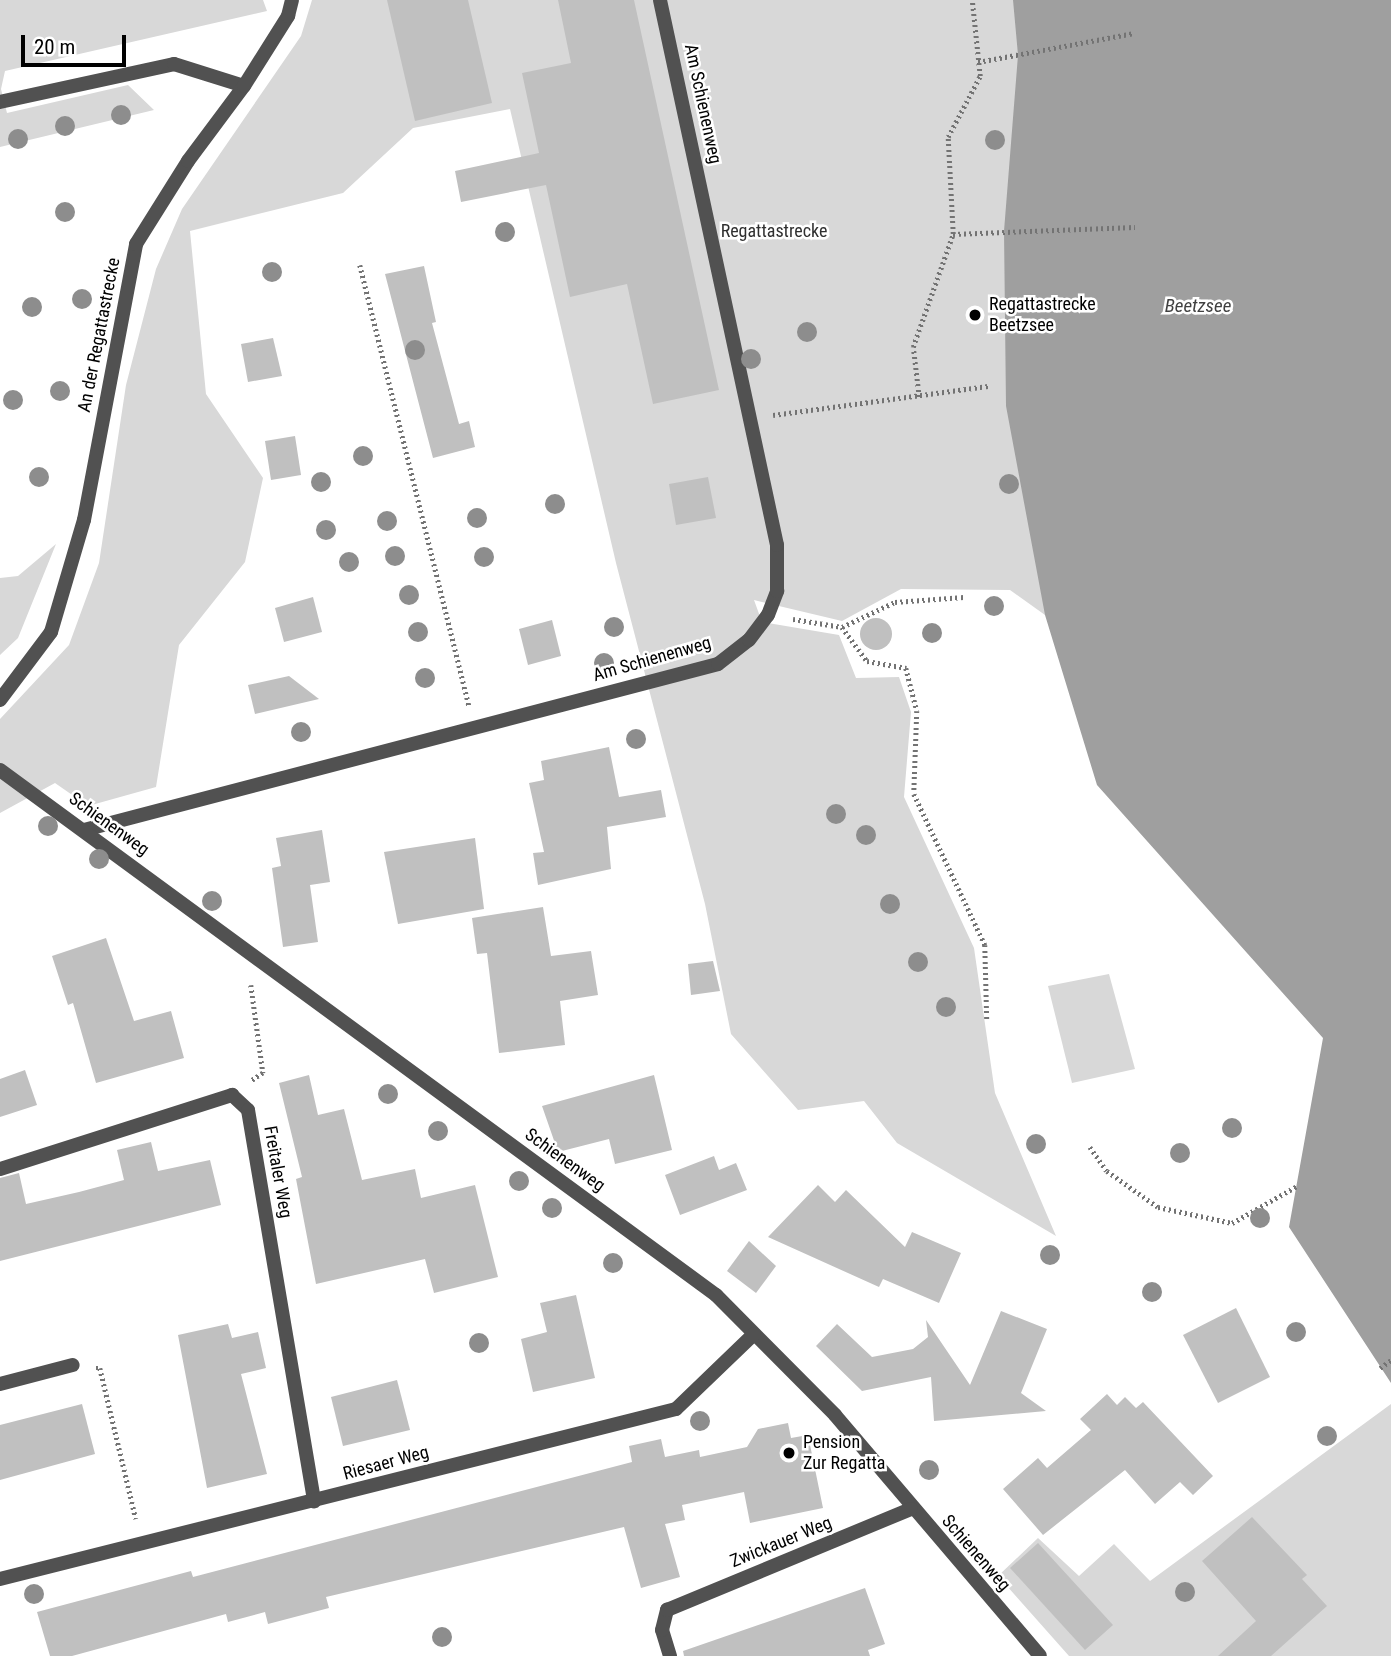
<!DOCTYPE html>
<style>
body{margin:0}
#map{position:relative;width:1391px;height:1656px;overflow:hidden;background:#fff;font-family:"Roboto Condensed",sans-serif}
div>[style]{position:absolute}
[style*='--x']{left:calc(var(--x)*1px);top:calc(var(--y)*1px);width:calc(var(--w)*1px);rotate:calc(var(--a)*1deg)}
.green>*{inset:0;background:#d8d8d8}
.water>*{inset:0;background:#9f9f9f}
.building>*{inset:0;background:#c0c0c0}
.round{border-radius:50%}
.path>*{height:4.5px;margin-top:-2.25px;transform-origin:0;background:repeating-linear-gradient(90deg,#737373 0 2px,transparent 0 5.5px)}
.service>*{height:14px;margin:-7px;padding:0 7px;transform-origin:7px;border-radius:7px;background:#515151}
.minor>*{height:14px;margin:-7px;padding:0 7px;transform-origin:7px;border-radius:7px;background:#515151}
.trees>*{width:20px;height:20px;margin:-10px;border-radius:50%;background:#8d8d8d}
.dots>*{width:19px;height:19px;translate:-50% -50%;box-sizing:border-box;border:4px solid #fff;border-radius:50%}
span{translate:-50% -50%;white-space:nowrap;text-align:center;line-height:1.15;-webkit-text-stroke:5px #fff;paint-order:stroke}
.street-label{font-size:18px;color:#000}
.park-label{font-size:18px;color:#2f2f2f}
.poi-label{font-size:18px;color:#000}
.left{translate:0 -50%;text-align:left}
.water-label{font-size:19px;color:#404040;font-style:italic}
.scale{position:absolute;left:21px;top:35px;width:105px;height:32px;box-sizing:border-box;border:4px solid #000;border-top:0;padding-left:9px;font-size:21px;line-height:24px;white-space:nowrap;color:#000;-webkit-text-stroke:5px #fff;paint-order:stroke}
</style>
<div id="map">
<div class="green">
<div style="clip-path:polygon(0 0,263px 0,267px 11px,5px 71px,1px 89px,7px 113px,128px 85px,154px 110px,0 147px)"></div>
<div style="clip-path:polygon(312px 0,1391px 0,1253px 517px,1045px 615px,1010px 590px,901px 589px,842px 621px,754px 600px,762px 622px,839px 635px,856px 678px,899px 677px,911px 712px,904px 797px,974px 948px,995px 1093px,1056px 1236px,897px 1143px,864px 1101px,798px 1110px,731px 1034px,705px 904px,616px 563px,510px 109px,413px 128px,343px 193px,190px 231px,206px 394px,263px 478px,245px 562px,179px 645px,156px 787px,88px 806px,55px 783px,0 813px,0 719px,69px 645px,99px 563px,126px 385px,156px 269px,182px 209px,301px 36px)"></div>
<div style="clip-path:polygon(56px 544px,18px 638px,0 655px,0 578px,18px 576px)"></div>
<div style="clip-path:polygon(1109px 974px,1135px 1069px,1072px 1083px,1048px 986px)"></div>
<div style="clip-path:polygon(1391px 1404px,1391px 1656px,1069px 1656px,998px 1576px,1038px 1538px,1079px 1576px,1114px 1544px,1150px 1581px)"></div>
</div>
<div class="water">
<div style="clip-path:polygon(1013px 0,1391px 0,1391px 1383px,1289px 1227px,1323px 1038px,1097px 785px,1045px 615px,1006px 406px,1004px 231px,1018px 55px)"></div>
</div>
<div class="building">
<div style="clip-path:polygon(387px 0,468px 0,492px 103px,415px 121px)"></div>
<div style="clip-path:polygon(558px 0,634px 0,719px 390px,653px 404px,627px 284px,570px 297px,546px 185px,461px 202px,455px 171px,539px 153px,522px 73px,571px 63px)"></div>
<div style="clip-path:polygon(424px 266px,436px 322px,432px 323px,459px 424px,469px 421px,475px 447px,433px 458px,385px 274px)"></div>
<div style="clip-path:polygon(273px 338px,282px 376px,248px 382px,241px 344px)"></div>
<div style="clip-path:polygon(295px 436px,301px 475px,271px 480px,265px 441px)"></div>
<div style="clip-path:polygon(708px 477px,716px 518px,676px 525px,669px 484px)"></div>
<div style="clip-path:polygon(313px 597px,322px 632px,284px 642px,275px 608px)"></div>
<div class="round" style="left:860px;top:618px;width:32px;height:32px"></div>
<div style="clip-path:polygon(552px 620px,561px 656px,528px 665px,519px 629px)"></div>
<div style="clip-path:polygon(289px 676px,319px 699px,255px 714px,248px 685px)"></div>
<div style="clip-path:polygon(609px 747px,619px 797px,661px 790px,666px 817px,607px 827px,611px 869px,538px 885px,533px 853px,544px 852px,529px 783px,544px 780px,541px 761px)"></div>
<div style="clip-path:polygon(322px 830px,330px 882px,310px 885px,318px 942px,283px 947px,272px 868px,281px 866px,276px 838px)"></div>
<div style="clip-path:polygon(475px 838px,484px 909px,398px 924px,384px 852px)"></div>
<div style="clip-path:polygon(543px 907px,551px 956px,591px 951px,598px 995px,560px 1001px,565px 1045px,499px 1053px,487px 953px,477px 954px,472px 918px)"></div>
<div style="clip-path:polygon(106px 938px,134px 1021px,171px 1011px,184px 1058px,96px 1083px,73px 1003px,68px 1005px,52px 956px)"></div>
<div style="clip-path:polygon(713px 961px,720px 991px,691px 995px,688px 964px)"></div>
<div style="clip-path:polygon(25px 1070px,37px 1105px,0 1117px,0 1079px)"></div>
<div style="clip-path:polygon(309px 1075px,318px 1115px,344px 1109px,362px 1180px,415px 1169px,421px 1198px,475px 1185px,498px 1277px,434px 1293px,425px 1259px,316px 1284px,296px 1179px,302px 1177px,279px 1083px)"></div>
<div style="clip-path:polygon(654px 1075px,672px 1150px,615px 1164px,609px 1139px,558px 1152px,542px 1106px)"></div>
<div style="clip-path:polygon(151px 1142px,158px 1171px,210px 1160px,221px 1205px,0 1261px,0 1178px,19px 1173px,26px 1204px,79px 1192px,124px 1180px,117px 1150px)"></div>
<div style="clip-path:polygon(714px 1156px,719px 1170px,736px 1163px,747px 1190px,680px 1215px,665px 1175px)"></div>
<div style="clip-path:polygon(818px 1185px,835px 1202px,846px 1190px,905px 1247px,912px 1232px,961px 1253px,939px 1303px,883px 1279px,879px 1287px,768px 1237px)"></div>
<div style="clip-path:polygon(749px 1241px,776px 1266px,756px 1293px,727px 1271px)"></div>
<div style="clip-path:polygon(576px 1295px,595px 1378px,533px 1392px,521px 1339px,547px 1332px,540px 1303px)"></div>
<div style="clip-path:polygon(1236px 1308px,1270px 1377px,1218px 1403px,1183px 1335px)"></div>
<div style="clip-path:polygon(1001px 1311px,1047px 1329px,1021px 1393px,1046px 1411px,934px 1421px,931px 1377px,862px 1391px,816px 1346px,837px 1324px,872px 1357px,913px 1349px,928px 1337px,926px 1320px,970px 1385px)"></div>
<div style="clip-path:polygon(228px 1324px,232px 1338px,258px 1332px,266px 1368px,241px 1374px,267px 1474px,207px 1488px,178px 1335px)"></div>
<div style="clip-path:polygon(397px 1380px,410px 1430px,343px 1446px,331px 1397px)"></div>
<div style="clip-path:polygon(1107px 1394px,1117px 1405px,1125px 1397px,1136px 1408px,1143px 1402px,1213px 1476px,1193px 1495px,1180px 1482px,1155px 1504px,1125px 1470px,1043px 1535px,1003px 1489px,1038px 1458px,1047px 1468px,1091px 1430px,1080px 1419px)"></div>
<div style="clip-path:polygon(82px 1404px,95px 1454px,0 1480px,0 1425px)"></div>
<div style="clip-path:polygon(788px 1423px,791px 1438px,808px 1435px,823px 1508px,750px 1523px,744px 1492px,682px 1505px,685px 1520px,665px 1524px,680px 1577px,641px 1588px,624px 1527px,326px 1597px,329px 1608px,268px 1624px,265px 1612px,228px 1622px,226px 1614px,72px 1656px,50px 1656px,37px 1612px,191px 1571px,193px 1577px,632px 1462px,629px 1446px,661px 1439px,665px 1457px,699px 1450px,700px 1457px,747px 1447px,758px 1429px)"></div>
<div style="clip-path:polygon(1252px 1517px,1307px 1575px,1302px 1579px,1327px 1606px,1271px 1656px,1218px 1656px,1256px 1621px,1202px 1561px)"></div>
<div style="clip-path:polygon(1038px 1543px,1113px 1625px,1085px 1650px,1010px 1568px)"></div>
<div style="clip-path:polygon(865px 1588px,885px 1644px,868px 1650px,870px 1656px,684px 1656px,683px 1651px)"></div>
</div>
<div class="path">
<div style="--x:978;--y:62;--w:159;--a:-10.5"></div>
<div style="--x:953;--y:234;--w:182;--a:-2.2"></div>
<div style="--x:360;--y:265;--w:454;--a:76.1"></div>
<div style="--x:919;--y:397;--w:50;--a:-96.8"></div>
<div style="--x:913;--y:347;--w:120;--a:-70.5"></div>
<div style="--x:953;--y:234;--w:97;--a:-93"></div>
<div style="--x:948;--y:137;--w:69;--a:-62.3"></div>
<div style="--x:980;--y:76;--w:76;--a:-96"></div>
<div style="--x:773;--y:415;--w:217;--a:-7.7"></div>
<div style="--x:793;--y:619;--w:50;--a:9.3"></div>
<div style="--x:842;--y:627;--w:59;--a:-25.3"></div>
<div style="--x:895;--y:602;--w:69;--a:-4.1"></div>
<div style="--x:842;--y:627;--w:42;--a:53.7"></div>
<div style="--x:867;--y:661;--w:40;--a:10"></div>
<div style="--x:906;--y:668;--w:44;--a:75.7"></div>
<div style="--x:917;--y:711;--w:83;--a:92.1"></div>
<div style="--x:914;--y:794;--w:167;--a:64.8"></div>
<div style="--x:985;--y:945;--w:75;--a:88.5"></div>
<div style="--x:251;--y:985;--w:89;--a:82.2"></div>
<div style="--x:263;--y:1073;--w:14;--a:146"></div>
<div style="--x:1090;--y:1147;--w:29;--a:55"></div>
<div style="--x:1107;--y:1171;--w:62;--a:35.2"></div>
<div style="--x:1158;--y:1207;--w:76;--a:12.2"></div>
<div style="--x:1232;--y:1223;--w:75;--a:-29.6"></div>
<div style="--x:96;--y:1368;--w:4;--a:0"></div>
<div style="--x:100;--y:1368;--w:155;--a:76.6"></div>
<div style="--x:1380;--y:1368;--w:14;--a:-36"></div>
</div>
<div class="service">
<div style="--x:0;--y:102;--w:178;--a:-12.3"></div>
<div style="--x:174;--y:64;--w:73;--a:17.4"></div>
<div style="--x:84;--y:830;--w:655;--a:-14.67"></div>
<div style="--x:718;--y:664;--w:39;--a:-38"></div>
<div style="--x:749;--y:640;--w:31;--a:-53"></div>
<div style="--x:768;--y:615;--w:26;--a:-69"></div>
<div style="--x:777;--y:591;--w:46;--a:-90"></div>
<div style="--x:777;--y:545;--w:557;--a:-102.12"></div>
<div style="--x:0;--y:1384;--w:75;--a:-14.6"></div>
</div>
<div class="minor">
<div style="--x:0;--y:700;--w:85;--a:-53.1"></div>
<div style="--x:51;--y:632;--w:117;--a:-73.6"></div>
<div style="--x:84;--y:520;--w:281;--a:-79.3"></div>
<div style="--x:136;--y:244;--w:98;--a:-57.9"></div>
<div style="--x:188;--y:161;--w:94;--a:-53.3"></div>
<div style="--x:244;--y:86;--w:83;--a:-57.8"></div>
<div style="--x:288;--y:16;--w:16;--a:-76"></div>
<div style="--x:0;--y:770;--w:888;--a:36.25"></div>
<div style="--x:716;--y:1295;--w:169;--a:45.2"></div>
<div style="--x:835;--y:1415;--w:316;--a:49.6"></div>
<div style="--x:0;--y:1169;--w:244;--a:-17.7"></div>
<div style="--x:232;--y:1095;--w:22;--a:43"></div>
<div style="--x:248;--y:1110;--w:397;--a:80.4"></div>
<div style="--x:0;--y:1579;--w:697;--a:-14.12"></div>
<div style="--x:676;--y:1409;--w:108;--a:-43.9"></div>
<div style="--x:670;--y:1656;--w:27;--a:-107"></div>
<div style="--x:662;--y:1630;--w:21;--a:-76"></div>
<div style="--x:667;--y:1610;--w:264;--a:-22.5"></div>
</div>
<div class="trees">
<div style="left:121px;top:115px"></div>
<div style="left:65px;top:126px"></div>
<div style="left:18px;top:139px"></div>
<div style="left:995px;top:140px"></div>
<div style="left:65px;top:212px"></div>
<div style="left:505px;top:232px"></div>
<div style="left:272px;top:272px"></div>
<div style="left:82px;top:299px"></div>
<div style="left:32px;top:307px"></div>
<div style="left:807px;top:332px"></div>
<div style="left:415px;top:350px"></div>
<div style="left:751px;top:359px"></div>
<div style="left:60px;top:391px"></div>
<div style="left:13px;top:400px"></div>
<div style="left:363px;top:456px"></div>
<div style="left:39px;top:477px"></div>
<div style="left:321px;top:482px"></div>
<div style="left:1009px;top:484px"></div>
<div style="left:555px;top:504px"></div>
<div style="left:477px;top:518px"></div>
<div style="left:387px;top:521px"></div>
<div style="left:326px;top:530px"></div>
<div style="left:395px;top:556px"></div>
<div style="left:484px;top:557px"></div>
<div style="left:349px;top:562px"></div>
<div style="left:409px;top:595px"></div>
<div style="left:994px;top:606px"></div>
<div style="left:614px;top:627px"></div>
<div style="left:418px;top:632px"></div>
<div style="left:932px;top:633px"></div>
<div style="left:604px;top:663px"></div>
<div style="left:425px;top:678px"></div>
<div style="left:301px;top:732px"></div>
<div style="left:636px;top:739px"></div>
<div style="left:836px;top:814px"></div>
<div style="left:48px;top:826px"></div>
<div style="left:866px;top:835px"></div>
<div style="left:99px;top:859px"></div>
<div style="left:212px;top:901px"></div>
<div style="left:890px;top:904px"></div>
<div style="left:918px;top:962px"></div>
<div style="left:946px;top:1007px"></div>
<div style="left:388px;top:1094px"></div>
<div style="left:1232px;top:1128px"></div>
<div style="left:438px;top:1131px"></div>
<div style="left:1036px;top:1144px"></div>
<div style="left:1180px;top:1153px"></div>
<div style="left:519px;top:1181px"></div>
<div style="left:552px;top:1208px"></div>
<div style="left:1260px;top:1218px"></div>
<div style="left:1050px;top:1255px"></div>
<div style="left:613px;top:1263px"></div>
<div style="left:1152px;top:1292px"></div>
<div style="left:1296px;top:1332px"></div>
<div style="left:479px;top:1343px"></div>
<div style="left:700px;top:1421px"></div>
<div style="left:1327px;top:1436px"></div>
<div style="left:929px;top:1470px"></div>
<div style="left:1185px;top:1592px"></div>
<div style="left:34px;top:1594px"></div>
<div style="left:442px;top:1637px"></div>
</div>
<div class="dots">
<div style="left:975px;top:315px;background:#000"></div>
<div style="left:789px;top:1453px;background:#000"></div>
</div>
<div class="street-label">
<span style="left:703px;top:104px;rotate:78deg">Am Schienenweg</span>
<span style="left:99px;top:335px;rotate:-79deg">An der Regattastrecke</span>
<span style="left:652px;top:659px;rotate:-16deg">Am Schienenweg</span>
<span style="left:109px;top:824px;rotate:36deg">Schienenweg</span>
<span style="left:565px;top:1160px;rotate:36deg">Schienenweg</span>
<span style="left:278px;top:1172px;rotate:80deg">Freitaler Weg</span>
<span style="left:386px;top:1463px;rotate:-15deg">Riesaer Weg</span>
<span style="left:781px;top:1542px;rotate:-22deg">Zwickauer Weg</span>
<span style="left:976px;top:1553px;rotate:49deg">Schienenweg</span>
</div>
<div class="park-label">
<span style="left:774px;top:231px">Regattastrecke</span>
</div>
<div class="poi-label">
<span class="left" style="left:989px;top:315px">Regattastrecke<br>Beetzsee</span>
<span class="left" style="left:803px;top:1453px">Pension<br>Zur Regatta</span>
</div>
<div class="water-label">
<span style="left:1198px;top:306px">Beetzsee</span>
</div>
<div class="scale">20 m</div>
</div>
